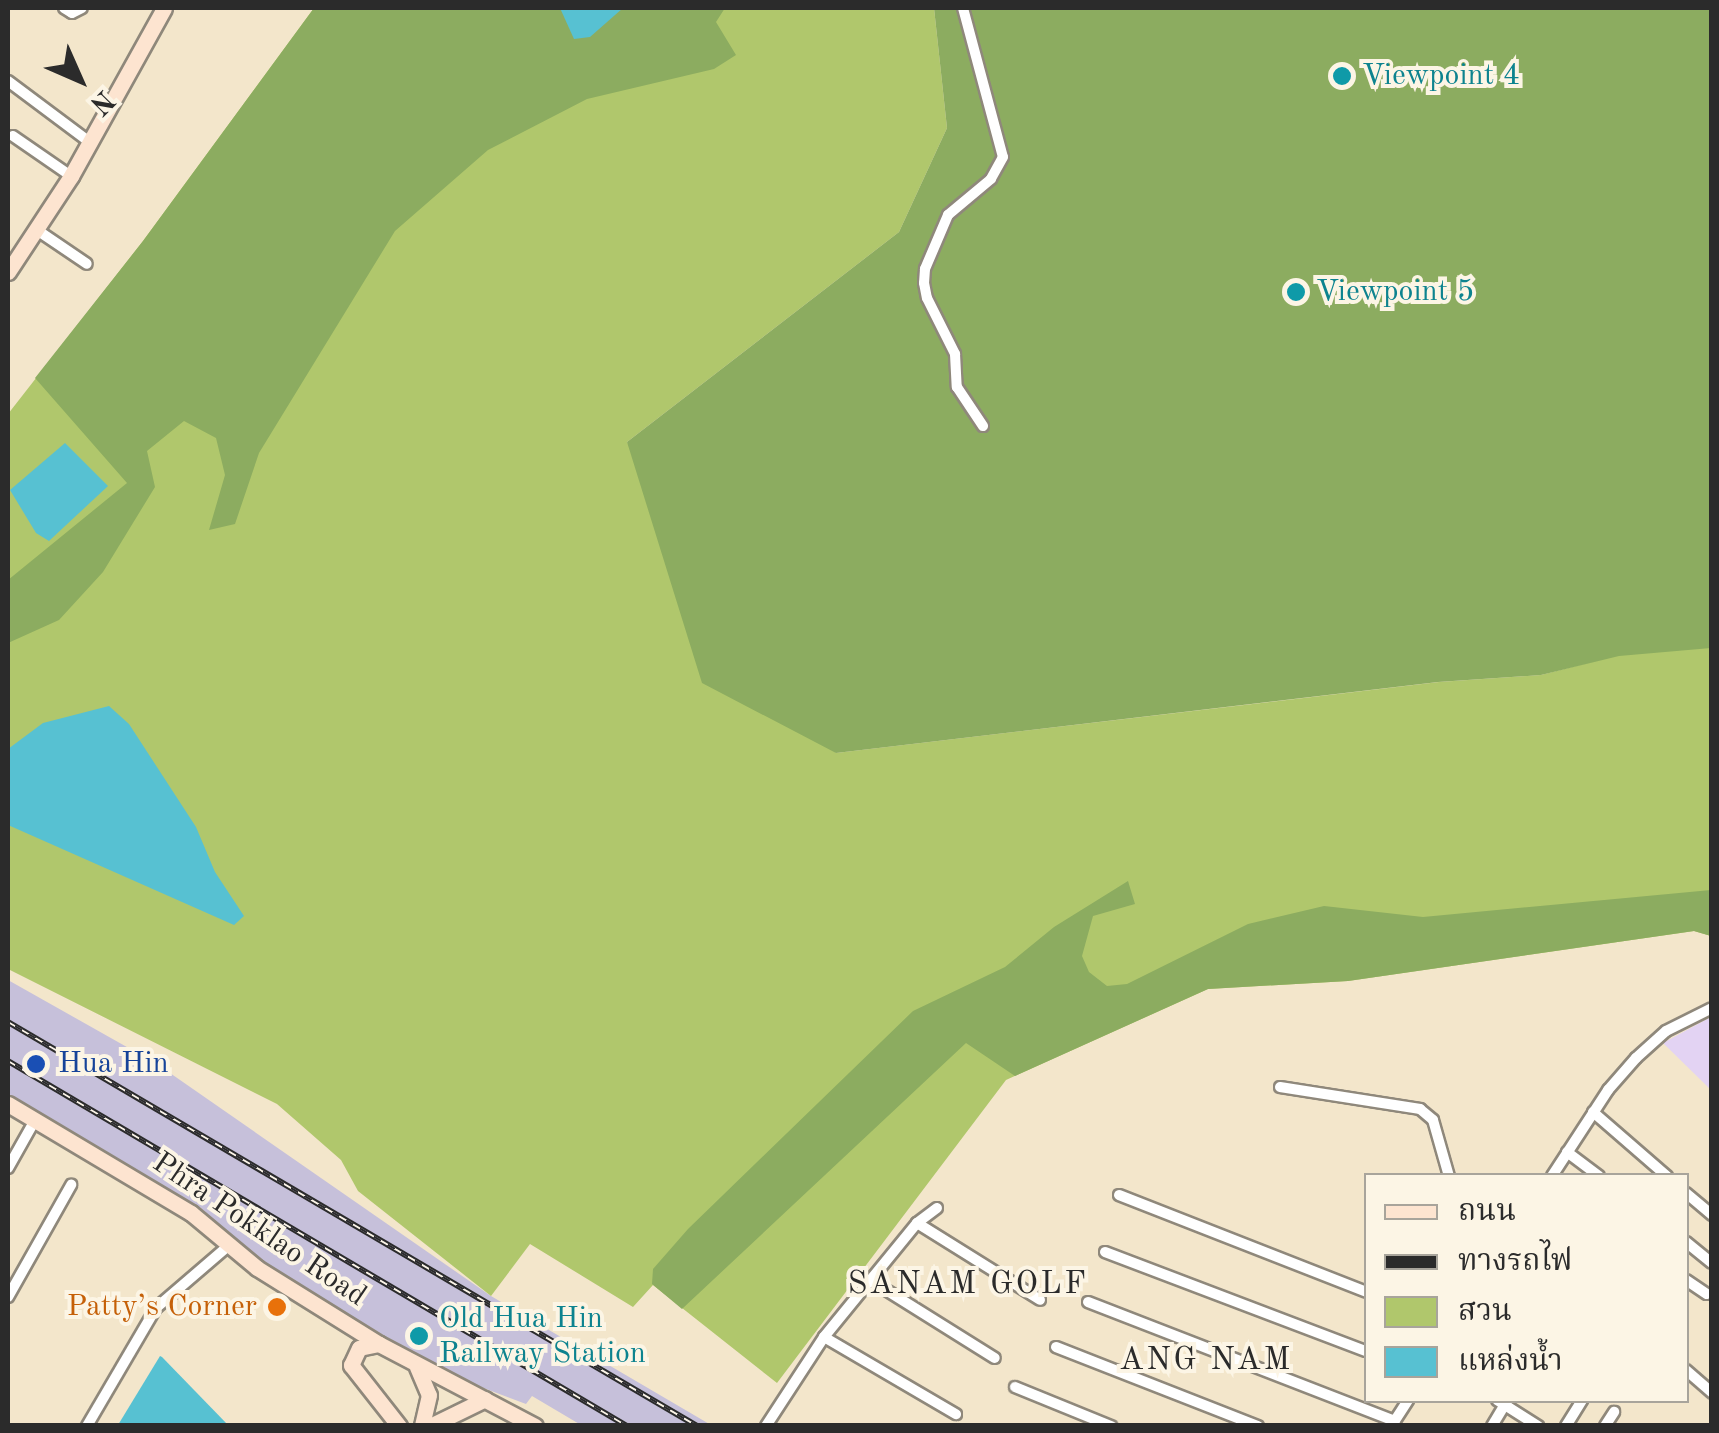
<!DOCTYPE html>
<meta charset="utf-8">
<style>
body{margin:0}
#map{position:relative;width:1719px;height:1433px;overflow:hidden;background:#f3e6cb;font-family:"Old Standard TT","Noto Serif Thai",serif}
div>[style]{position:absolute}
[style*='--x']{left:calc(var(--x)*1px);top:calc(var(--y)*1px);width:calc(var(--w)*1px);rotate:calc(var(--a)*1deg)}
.built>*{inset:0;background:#e3d3f3}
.industrial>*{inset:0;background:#c6c0da}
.green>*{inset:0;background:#b0c76c}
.forest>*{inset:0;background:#8cac60}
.water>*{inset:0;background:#57c1d2}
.roads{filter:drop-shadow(2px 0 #8f887b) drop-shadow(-2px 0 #8f887b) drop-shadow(0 2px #8f887b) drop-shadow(0 -2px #8f887b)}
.street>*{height:10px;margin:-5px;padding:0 5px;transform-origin:5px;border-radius:5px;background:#fff}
.secondary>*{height:15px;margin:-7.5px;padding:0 7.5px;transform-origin:7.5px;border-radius:7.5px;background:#fde4d0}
.rail>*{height:6px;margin-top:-3px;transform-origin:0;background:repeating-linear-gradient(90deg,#fcf5e5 0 8px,#2b2b2b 0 16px);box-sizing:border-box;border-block:2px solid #2b2b2b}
.dots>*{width:28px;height:28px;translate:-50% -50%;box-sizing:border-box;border:5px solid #fcf5e5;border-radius:50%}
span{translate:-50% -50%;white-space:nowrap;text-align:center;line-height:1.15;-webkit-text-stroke:8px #fcf5e5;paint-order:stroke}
.culture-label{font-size:30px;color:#0d838f}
.left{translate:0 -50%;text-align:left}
.transit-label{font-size:30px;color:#164399}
.street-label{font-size:30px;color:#2b2b2b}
.food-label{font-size:30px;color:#c56008}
.right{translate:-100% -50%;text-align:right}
.neighbourhood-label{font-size:32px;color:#2b2b2b;letter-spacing:2.5px}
.frame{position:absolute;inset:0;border:10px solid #2b2b2b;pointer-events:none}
.legend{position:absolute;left:1364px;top:1173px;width:325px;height:230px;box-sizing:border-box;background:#fcf5e5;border:2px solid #a8a49b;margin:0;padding:12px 18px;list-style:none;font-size:30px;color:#2b2b2b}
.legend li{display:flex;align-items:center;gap:20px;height:50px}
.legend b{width:50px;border:2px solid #a8a49b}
.north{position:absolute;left:30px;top:30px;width:100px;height:100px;-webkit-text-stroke:8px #fcf5e5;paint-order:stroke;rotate:135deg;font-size:28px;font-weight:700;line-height:40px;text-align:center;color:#2b2b2b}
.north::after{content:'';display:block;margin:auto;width:35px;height:45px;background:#2b2b2b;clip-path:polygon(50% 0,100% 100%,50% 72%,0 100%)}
</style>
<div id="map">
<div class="built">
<div style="clip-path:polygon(1711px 1017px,1711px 1090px,1663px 1043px)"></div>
</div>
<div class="industrial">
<div style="clip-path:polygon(8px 980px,157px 1064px,491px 1296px,711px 1425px,581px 1425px,532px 1396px,526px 1404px,433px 1369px,231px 1243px,201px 1208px,8px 1095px)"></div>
</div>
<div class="green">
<div style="clip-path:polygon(314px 8px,934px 8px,947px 128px,899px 232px,627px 442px,836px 753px,1439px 682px,1541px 675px,1711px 631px,1711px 936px,1694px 931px,1348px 981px,1208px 989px,1006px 1080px,777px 1383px,653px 1285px,633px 1307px,530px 1244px,491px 1296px,358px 1191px,341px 1160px,277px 1104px,8px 969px,8px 414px,143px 241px)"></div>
</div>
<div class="forest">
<div style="clip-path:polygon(314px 8px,725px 8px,716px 22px,736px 55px,714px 69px,587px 99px,488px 150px,395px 231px,259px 453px,235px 524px,209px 530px,225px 475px,216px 438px,184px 421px,147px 451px,155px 487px,103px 572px,59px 620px,8px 643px,8px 580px,127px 483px,35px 378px,143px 241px)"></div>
<div style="clip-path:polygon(934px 8px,1711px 8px,1711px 648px,1619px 656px,1541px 675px,1438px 682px,836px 753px,702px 683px,627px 442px,899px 232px,947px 128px)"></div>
<div style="clip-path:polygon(1128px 881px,1135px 904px,1093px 916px,1082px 956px,1089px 972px,1107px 986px,1127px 984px,1248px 924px,1324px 906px,1423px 917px,1711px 890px,1711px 936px,1694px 931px,1348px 981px,1208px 989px,1015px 1076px,966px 1043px,682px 1309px,652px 1284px,653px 1269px,688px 1229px,913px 1011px,1005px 967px,1054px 927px)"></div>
</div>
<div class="water">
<div style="clip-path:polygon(560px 8px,623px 8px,590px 37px,574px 39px)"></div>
<div style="clip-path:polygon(65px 443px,108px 486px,49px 541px,36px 533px,10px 490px)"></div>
<div style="clip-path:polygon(109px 706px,129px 724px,196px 827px,215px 872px,244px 916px,234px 925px,8px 825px,8px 749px,43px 723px)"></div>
<div style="clip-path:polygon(160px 1356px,162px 1357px,228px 1425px,118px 1425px)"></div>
</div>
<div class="roads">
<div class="street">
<div style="--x:64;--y:8;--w:9;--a:32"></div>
<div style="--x:72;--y:13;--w:11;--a:-27"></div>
<div style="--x:963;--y:8;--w:154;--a:75"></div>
<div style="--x:1003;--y:157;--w:25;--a:119"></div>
<div style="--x:991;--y:179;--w:56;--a:140.1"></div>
<div style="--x:948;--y:215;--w:59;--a:113.1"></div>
<div style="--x:925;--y:269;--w:14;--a:94"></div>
<div style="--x:924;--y:283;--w:15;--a:79"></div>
<div style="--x:927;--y:298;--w:63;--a:63.4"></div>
<div style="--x:955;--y:354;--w:33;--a:87"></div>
<div style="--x:957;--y:387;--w:47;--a:56.3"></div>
<div style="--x:8;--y:81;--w:104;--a:36.8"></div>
<div style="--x:13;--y:136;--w:70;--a:34.6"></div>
<div style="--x:37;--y:230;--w:60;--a:34.2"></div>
<div style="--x:1280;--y:1087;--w:142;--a:8.9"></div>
<div style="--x:1420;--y:1109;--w:17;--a:40"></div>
<div style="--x:1433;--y:1120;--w:58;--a:74.1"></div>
<div style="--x:1593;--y:1112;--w:98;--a:40.9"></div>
<div style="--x:1567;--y:1152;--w:40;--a:37"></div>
<div style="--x:8;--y:1168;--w:55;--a:-60.6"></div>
<div style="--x:1552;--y:1176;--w:103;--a:-56.9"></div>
<div style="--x:1608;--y:1090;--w:43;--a:-48.8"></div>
<div style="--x:1636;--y:1058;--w:40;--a:-42"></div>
<div style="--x:1666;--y:1031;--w:51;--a:-26.6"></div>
<div style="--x:1686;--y:1193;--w:34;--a:40"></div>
<div style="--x:1119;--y:1195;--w:265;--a:21.4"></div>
<div style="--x:917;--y:1223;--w:145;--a:32"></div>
<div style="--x:1686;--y:1242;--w:33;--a:39"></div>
<div style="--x:1105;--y:1252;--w:279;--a:20.8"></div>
<div style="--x:870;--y:1280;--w:147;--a:32"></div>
<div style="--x:1686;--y:1280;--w:25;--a:34"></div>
<div style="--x:8;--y:1297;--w:129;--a:-60.6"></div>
<div style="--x:1088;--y:1302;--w:329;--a:21.2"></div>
<div style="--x:824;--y:1337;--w:153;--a:30.3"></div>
<div style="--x:1056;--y:1347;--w:217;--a:21.4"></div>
<div style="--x:1686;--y:1370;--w:35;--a:41"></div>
<div style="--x:1015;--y:1387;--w:104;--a:22.1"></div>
<div style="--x:1497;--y:1400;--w:49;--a:32.4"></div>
<div style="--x:1392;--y:1425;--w:30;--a:-57"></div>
<div style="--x:87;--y:1426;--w:137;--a:-59.7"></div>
<div style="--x:156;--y:1308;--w:94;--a:-40.7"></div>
<div style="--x:766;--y:1426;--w:106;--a:-56.9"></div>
<div style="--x:824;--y:1337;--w:147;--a:-50.8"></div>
<div style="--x:917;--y:1223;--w:25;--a:-37"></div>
<div style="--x:1492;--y:1426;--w:29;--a:-59"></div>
<div style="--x:1566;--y:1426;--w:31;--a:-58"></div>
<div style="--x:1605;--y:1426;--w:17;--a:-57"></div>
</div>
<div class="secondary">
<div style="--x:8;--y:272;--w:115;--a:-56.7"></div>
<div style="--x:71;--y:176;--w:192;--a:-61"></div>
<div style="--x:8;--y:1104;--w:213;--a:30.8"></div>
<div style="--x:191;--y:1213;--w:86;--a:39.8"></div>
<div style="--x:257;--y:1268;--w:144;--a:31.9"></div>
<div style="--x:379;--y:1344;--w:176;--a:27.7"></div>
<div style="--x:379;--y:1344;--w:20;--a:169"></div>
<div style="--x:359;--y:1348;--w:19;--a:115"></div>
<div style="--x:351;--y:1365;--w:78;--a:51.8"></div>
<div style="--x:417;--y:1367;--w:30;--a:67"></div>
<div style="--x:429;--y:1395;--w:32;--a:103"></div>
<div style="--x:430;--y:1426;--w:61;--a:-26.1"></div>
</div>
</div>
<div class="rail">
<div style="--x:8;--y:1022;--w:799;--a:30.39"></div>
<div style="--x:8;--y:1061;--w:719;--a:30.53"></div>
</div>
<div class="dots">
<div style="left:1342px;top:76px;background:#0f9aa8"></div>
<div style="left:1296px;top:292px;background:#0f9aa8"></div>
<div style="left:36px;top:1064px;background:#1a4fb4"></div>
<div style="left:277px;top:1307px;background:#e8710a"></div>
<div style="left:419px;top:1336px;background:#0f9aa8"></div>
</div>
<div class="culture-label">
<span class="left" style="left:1362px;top:76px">Viewpoint 4</span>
<span class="left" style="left:1316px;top:292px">Viewpoint 5</span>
<span class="left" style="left:439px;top:1336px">Old Hua Hin<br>Railway Station</span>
</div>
<div class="transit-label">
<span class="left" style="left:58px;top:1064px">Hua Hin</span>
</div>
<div class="street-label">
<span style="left:259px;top:1230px;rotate:34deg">Phra Pokklao Road</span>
</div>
<div class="food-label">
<span class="right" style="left:257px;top:1307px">Patty’s Corner</span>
</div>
<div class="neighbourhood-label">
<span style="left:968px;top:1285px">SANAM GOLF</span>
<span style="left:1206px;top:1361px">ANG NAM</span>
</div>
<div class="frame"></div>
<ul class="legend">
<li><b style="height:12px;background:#fde4d0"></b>ถนน</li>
<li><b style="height:12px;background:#2b2b2b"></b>ทางรถไฟ</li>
<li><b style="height:28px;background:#b0c76c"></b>สวน</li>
<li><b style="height:28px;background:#57c1d2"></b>แหล่งน้ำ</li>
</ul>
<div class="north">N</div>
</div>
